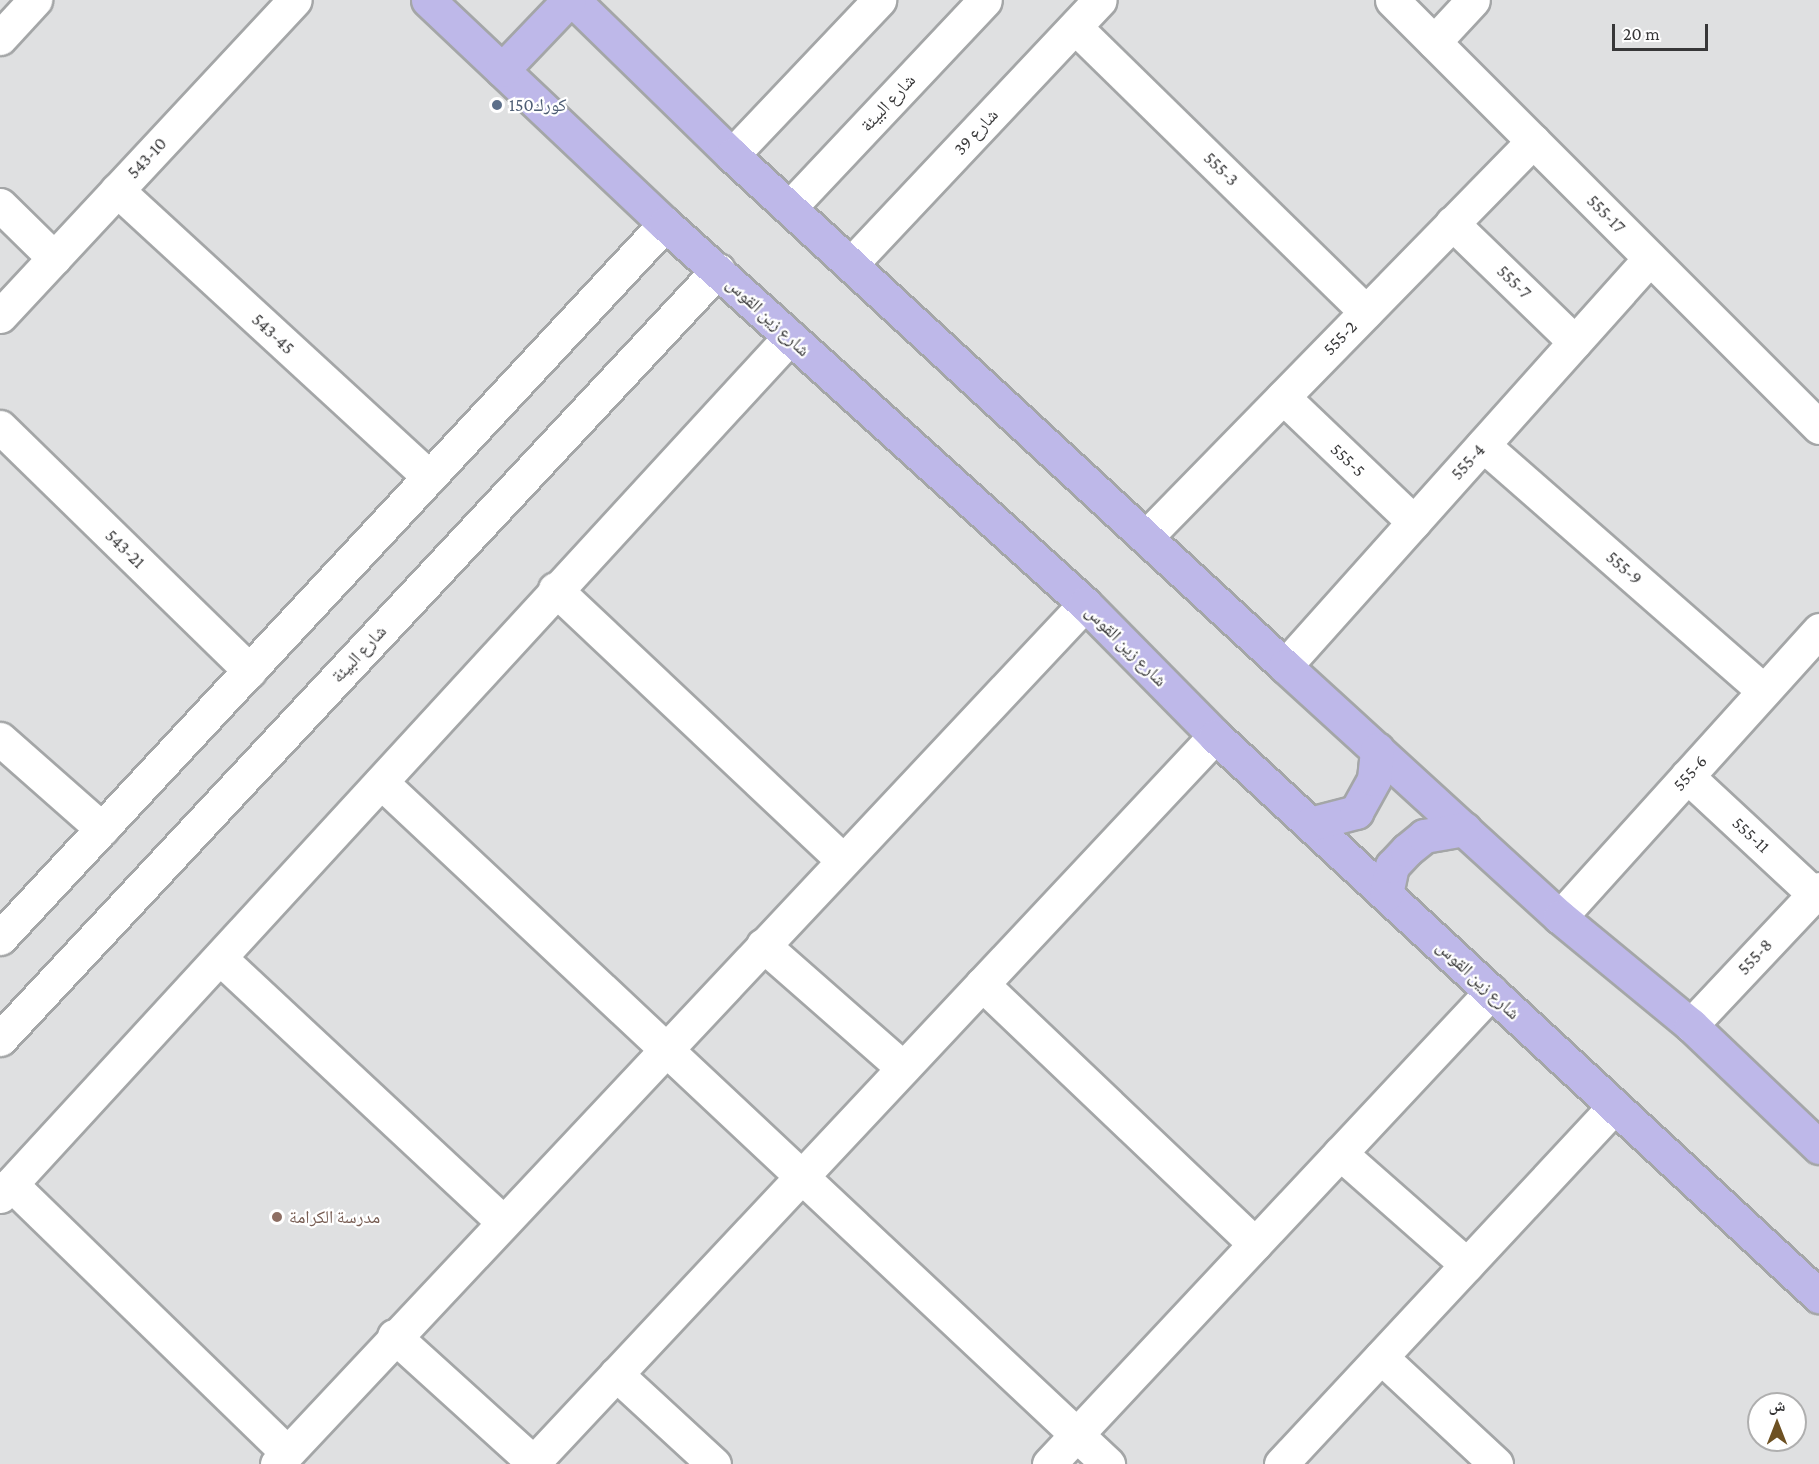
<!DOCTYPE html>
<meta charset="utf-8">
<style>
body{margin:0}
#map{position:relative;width:1819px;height:1464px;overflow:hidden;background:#dfe0e1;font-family:"Crimson Pro","Noto Naskh Arabic",serif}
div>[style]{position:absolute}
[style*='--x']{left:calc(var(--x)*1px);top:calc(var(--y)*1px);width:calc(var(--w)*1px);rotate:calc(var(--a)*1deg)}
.roads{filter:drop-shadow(2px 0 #a4a6a7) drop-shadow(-2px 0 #a4a6a7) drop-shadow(0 2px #a4a6a7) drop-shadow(0 -2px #a4a6a7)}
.minor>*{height:33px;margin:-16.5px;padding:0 16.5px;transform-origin:16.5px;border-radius:16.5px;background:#fff}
.major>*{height:33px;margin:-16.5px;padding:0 16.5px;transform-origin:16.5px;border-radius:16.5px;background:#beb8e9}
.dots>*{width:16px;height:16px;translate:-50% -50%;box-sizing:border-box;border:3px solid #fff;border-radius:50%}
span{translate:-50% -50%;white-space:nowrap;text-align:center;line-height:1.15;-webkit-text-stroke:4.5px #fff;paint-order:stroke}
.street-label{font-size:18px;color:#373738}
.service-label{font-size:18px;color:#4e5e75}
.left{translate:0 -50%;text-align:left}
.education-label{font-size:18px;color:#785e54}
.north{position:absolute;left:1747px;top:1392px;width:60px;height:60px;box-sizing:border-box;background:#fff;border:2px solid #afafaf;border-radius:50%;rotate:0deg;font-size:16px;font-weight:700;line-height:24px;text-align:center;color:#373738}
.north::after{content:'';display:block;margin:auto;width:21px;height:27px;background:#6d5123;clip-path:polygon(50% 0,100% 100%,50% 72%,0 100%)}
.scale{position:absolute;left:1612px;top:24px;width:96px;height:27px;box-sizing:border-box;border:3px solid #373738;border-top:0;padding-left:8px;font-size:18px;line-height:21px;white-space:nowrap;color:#373738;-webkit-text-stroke:4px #fff;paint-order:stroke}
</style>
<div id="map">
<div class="roads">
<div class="minor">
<div style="--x:1392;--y:0;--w:604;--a:45"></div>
<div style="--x:1075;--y:27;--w:407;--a:44.4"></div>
<div style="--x:0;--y:38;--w:52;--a:-47.4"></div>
<div style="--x:1434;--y:42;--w:57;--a:-47.1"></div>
<div style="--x:732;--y:155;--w:214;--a:-46.5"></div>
<div style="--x:117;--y:190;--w:424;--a:42.6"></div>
<div style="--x:0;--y:205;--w:76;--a:44.5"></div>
<div style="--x:790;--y:207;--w:284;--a:-46.7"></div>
<div style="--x:1452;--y:223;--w:171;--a:44.1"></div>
<div style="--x:852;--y:263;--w:361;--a:-46.7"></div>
<div style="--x:0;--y:316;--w:432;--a:-47"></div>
<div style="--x:1283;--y:397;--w:181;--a:43.7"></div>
<div style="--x:0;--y:427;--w:349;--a:44.3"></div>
<div style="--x:1483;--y:445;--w:373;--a:41.2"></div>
<div style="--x:1148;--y:535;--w:551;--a:-45.66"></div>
<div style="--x:555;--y:589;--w:395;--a:43.3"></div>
<div style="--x:1285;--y:666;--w:547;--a:-48.18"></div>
<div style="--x:0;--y:739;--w:136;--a:41.4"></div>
<div style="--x:1687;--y:776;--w:173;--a:42.9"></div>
<div style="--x:381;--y:782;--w:997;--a:43.17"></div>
<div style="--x:1560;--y:917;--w:387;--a:-47.9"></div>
<div style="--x:0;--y:938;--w:976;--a:-47.04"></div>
<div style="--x:763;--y:945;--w:186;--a:41.3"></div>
<div style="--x:220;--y:958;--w:386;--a:43"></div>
<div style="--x:982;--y:984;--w:377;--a:43.6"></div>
<div style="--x:1691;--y:1025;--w:187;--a:-46.7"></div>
<div style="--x:0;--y:1039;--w:1052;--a:-46.96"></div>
<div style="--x:1340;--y:1153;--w:169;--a:41.4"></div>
<div style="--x:11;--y:1184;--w:383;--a:44.2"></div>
<div style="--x:0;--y:1196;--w:1167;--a:-47.4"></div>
<div style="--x:394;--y:1336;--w:188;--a:42.2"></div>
<div style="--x:1381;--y:1357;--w:157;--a:42.9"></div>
<div style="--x:616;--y:1374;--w:133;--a:42.6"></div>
<div style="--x:277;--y:1464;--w:1180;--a:-46.79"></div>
<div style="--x:532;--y:1464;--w:998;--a:-46.83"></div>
<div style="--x:1049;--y:1464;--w:647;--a:-46.88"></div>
<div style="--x:1281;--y:1464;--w:488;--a:-47"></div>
</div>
<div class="major">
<div style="--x:428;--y:0;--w:326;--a:43.4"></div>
<div style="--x:665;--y:224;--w:566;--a:42.14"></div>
<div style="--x:1085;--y:604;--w:185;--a:45.4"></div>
<div style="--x:1215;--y:736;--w:824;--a:42.84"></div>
<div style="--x:573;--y:0;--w:222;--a:44.3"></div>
<div style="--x:732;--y:155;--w:753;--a:42.74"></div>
<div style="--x:1285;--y:666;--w:372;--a:42.4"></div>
<div style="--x:1560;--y:917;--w:170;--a:39.5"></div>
<div style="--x:1691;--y:1025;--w:177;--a:43.6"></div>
<div style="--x:502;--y:70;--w:97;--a:-46.3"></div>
<div style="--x:1310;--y:824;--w:48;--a:-14.6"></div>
<div style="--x:1356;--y:812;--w:38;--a:-61"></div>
<div style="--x:1374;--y:779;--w:30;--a:-84"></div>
<div style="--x:1386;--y:894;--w:29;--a:-78"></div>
<div style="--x:1392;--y:866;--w:22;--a:-47"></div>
<div style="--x:1407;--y:850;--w:22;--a:-39"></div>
<div style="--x:1424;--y:836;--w:41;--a:-9.9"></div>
</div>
</div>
<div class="dots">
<div style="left:497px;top:105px;background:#5c6f8a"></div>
<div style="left:277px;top:1217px;background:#8d6e63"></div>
</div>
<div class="street-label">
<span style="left:888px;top:103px;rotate:-47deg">شارع البيئة</span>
<span style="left:976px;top:132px;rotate:-47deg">شارع 39</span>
<span style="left:147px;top:158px;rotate:-47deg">543-10</span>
<span style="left:1221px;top:169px;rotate:44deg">555-3</span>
<span style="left:1606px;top:214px;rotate:45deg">555-17</span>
<span style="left:1514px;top:282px;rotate:44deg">555-7</span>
<span style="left:768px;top:317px;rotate:43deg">شارع زين القوس</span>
<span style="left:273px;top:334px;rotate:43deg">543-45</span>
<span style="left:1340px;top:338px;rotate:-46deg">555-2</span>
<span style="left:1348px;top:460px;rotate:43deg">555-5</span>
<span style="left:1468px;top:462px;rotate:-48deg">555-4</span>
<span style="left:125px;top:549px;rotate:44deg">543-21</span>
<span style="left:1624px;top:568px;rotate:41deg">555-9</span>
<span style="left:1126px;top:646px;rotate:45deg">شارع زين القوس</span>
<span style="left:359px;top:654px;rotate:-47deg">شارع البيئة</span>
<span style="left:1690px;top:773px;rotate:-48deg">555-6</span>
<span style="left:1751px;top:835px;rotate:43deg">555-11</span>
<span style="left:1755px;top:957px;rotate:-47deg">555-8</span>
<span style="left:1478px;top:980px;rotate:43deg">شارع زين القوس</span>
</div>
<div class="service-label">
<span class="left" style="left:509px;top:105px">كورك150</span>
</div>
<div class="education-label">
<span class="left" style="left:289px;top:1217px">مدرسة الكرامة</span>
</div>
<div class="north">ش</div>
<div class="scale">20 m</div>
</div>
